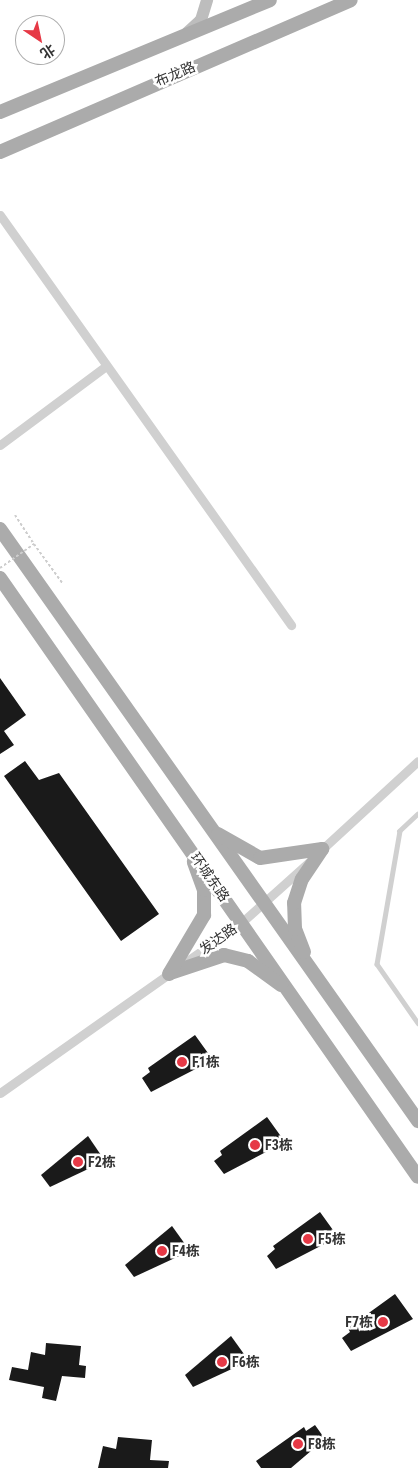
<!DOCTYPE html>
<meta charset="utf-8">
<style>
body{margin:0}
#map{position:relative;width:418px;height:1468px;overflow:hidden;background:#fff;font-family:"Roboto Condensed","Noto Sans SC",sans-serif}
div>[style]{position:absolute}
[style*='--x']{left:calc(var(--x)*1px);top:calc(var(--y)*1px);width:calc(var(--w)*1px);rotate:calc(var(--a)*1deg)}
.building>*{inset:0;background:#1a1a1a}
.path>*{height:2px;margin-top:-1px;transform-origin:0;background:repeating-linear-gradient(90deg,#cdcdcd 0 2.5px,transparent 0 5px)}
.lane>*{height:4.5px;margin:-2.25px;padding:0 2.25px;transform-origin:2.25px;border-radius:2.25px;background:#d0d0d0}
.street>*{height:9px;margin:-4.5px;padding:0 4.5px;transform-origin:4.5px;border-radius:4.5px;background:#d0d0d0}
.secondary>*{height:12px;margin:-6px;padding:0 6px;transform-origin:6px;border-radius:6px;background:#bdbdbd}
.primary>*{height:14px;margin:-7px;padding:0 7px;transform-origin:7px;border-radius:7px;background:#ababab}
.path-bridge>*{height:2px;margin-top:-1px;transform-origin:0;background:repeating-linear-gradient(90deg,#cdcdcd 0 2.5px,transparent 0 5px)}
.dots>*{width:14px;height:14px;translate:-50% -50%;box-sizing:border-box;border:2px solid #fff;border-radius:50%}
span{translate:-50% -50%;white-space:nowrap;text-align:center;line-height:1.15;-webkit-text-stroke:5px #fff;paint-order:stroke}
.street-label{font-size:14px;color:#333}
.poi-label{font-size:14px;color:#333;font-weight:700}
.left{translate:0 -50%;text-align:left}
.right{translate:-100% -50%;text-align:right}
.north{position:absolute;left:15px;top:15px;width:50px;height:50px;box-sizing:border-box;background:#fff;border:1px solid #adadad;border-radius:50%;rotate:146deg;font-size:14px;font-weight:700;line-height:20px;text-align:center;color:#333}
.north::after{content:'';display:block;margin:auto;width:18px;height:22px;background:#e63946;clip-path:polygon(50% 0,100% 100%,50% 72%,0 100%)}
</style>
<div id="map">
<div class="building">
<div style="clip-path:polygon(0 678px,26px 715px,4px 731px,14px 745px,0 754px)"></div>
<div style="clip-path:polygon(25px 761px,39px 780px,59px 773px,159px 914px,121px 941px,4px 776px)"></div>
<div style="clip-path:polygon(195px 1035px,213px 1060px,151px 1092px,142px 1078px,150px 1072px,148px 1068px)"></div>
<div style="clip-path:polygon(267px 1117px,285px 1142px,224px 1174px,214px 1161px,222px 1155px,220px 1151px)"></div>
<div style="clip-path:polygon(88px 1136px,105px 1161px,50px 1187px,41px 1175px)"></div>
<div style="clip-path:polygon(320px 1212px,338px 1237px,276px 1269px,267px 1256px,275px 1249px,273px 1246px)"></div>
<div style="clip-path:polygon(172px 1226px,190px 1251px,134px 1277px,125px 1265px)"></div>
<div style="clip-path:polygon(395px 1294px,413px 1319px,351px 1351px,342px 1338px,350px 1332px,348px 1328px)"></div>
<div style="clip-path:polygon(231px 1336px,249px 1361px,193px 1387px,185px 1375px)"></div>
<div style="clip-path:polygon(46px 1343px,81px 1346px,79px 1365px,86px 1366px,85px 1378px,62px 1376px,56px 1401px,42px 1398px,44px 1387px,9px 1380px,12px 1367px,28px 1370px,31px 1352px,45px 1355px)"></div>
<div style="clip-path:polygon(315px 1425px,325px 1439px,291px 1468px,261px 1468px,256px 1461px,304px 1427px,306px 1431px)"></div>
<div style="clip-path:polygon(118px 1437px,152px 1440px,150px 1460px,169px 1461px,168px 1468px,98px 1468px,103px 1446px,116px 1449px)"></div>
</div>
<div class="path">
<div style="--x:15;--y:515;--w:35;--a:57"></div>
</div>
<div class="lane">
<div style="--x:418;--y:814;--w:25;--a:137"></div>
<div style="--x:400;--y:831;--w:135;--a:99.8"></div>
<div style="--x:377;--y:964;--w:72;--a:55.2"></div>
</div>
<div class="street">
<div style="--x:0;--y:215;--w:503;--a:54.63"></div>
<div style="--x:0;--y:445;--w:132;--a:-36.7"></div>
<div style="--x:319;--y:852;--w:134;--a:-42.6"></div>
<div style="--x:0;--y:1093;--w:296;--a:-35.2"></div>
<div style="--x:242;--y:922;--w:89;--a:-41.8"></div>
</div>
<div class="secondary">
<div style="--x:187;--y:33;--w:19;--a:-43"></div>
<div style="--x:201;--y:20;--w:21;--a:-73"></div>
</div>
<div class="primary">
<div style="--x:0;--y:112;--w:292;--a:-22.5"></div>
<div style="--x:0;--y:152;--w:382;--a:-23.4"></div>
<div style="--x:0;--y:529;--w:725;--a:54.77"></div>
<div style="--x:0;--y:578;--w:730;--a:55.09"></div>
<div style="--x:218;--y:834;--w:48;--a:29.7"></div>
<div style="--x:260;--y:858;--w:63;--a:-8.3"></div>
<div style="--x:304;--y:952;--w:25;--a:-111"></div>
<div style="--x:295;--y:929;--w:26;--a:-92"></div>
<div style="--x:294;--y:903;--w:25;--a:-72"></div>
<div style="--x:302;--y:879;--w:36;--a:-56"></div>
<div style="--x:170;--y:973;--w:57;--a:-18.4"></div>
<div style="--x:224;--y:955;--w:25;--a:14"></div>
<div style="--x:248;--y:961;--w:41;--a:36"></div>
<div style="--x:169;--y:974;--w:69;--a:-59.3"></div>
<div style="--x:204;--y:915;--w:25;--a:-90"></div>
<div style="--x:204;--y:890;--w:30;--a:-110"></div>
</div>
<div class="path-bridge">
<div style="--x:0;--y:568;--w:42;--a:-35.2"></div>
<div style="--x:34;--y:544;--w:49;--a:54.1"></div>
</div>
<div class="dots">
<div style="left:182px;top:1062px;background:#e63946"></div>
<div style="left:255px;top:1145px;background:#e63946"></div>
<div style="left:78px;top:1162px;background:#e63946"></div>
<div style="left:308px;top:1239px;background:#e63946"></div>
<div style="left:162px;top:1251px;background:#e63946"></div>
<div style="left:383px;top:1322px;background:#e63946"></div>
<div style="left:222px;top:1362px;background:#e63946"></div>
<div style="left:298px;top:1444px;background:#e63946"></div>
</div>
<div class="street-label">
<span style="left:175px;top:74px;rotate:-23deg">布龙路</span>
<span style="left:210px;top:877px;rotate:55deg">环城东路</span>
<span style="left:218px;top:939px;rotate:-35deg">发达路</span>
</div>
<div class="poi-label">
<span class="left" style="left:192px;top:1062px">F1栋</span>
<span class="left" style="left:265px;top:1145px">F3栋</span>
<span class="left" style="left:88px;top:1162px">F2栋</span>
<span class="left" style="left:318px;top:1239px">F5栋</span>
<span class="left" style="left:172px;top:1251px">F4栋</span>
<span class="right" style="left:373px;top:1322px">F7栋</span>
<span class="left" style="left:232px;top:1362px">F6栋</span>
<span class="left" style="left:308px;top:1444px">F8栋</span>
</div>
<div class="north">北</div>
</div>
